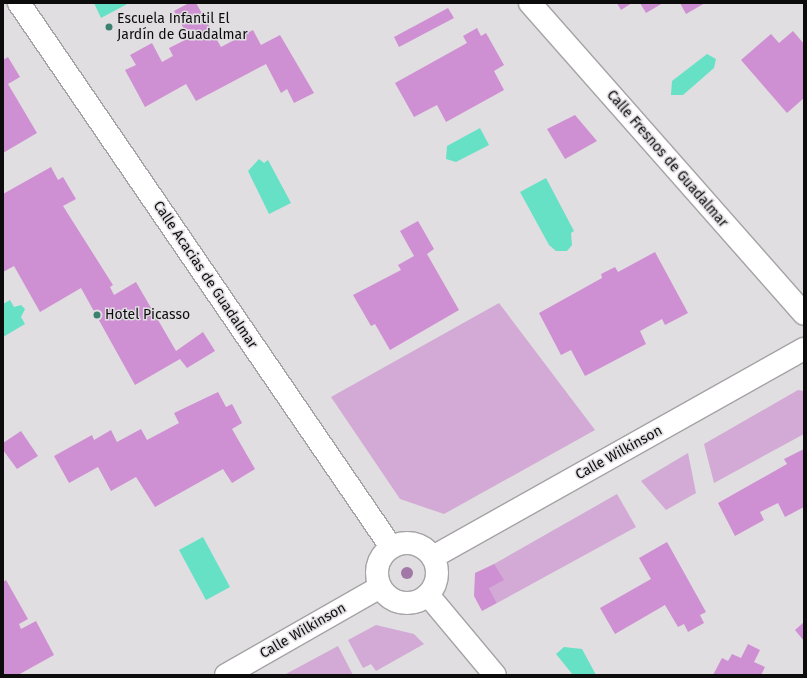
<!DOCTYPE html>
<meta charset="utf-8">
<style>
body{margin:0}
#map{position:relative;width:807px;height:678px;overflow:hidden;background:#e0dee0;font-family:"Fira Sans",sans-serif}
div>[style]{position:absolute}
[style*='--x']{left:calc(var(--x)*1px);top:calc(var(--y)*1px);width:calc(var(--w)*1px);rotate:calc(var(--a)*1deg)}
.green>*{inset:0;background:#d2aad5}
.water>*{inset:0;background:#66e1c5}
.building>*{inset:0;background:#cf8fd3}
.roads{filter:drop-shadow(1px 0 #a5a3a5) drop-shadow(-1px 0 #a5a3a5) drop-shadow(0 1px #a5a3a5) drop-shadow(0 -1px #a5a3a5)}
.minor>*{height:22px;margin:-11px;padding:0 11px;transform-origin:11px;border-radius:11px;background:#fff}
.minor>.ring{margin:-11px;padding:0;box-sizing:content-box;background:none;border:22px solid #fff;border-radius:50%}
.trees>*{width:12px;height:12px;margin:-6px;border-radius:50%;background:#a278a6}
.dots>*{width:11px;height:11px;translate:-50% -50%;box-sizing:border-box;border:2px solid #e0dee0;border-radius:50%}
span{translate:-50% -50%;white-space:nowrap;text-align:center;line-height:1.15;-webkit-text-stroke:3px #e0dee0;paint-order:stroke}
.poi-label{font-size:14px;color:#0d0c0d}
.left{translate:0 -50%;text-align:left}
.street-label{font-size:14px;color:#0d0c0d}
.frame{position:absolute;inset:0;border:4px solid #0d0c0d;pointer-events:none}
</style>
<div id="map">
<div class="green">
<div style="clip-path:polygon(499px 303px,595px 430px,444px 514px,400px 499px,331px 397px)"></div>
<div style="clip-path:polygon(798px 390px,804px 391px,804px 434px,714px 483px,704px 444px)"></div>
<div style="clip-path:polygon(688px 453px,696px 493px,666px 510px,641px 481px)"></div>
<div style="clip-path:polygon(617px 494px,636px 527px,497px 603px,489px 588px,494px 564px)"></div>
<div style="clip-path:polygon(376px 625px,414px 634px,424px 644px,376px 671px,371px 664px,363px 668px,348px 640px)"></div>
<div style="clip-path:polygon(338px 646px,353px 675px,284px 675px)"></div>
</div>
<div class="water">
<div style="clip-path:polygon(94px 3px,129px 3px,101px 18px)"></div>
<div style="clip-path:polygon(707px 54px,716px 59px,714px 68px,683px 95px,671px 95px,672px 81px)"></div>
<div style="clip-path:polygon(480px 128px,489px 145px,456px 162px,446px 159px,447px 146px)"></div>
<div style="clip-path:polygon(259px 159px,264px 163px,268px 160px,291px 203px,269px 214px,248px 171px)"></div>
<div style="clip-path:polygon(546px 178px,574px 231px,571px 233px,572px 245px,567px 251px,556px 251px,549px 245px,520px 192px)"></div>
<div style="clip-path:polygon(10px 300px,14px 307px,21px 305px,25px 309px,21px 317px,25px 324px,3px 337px,3px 304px)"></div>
<div style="clip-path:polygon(203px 537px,230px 587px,206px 600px,179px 550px)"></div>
<div style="clip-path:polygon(564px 647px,582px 649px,596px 675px,573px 675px,556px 654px)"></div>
</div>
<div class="building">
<div style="clip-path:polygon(189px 3px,196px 3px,221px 47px,253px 30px,261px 45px,280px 35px,314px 93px,294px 103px,287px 89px,281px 93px,266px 64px,196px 101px,186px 84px,145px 107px,125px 70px,136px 65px,130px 55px,152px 43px,162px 62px,173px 56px,169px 48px,189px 38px,174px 11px)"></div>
<div style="clip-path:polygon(617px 3px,632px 3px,621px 10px)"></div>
<div style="clip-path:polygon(640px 3px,663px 3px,646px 13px)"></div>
<div style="clip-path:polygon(680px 3px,705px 3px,686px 14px)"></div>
<div style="clip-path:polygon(448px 8px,454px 18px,399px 47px,394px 37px)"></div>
<div style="clip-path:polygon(477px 28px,481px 36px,486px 33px,504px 65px,494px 71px,504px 90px,446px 122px,437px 105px,414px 117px,395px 83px,467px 43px,463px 36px)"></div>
<div style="clip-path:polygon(793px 31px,804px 44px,804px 98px,787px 113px,741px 60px,771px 34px,779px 43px)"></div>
<div style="clip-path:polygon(8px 57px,20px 77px,8px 84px,37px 133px,3px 153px,3px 60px)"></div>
<div style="clip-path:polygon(575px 115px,597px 141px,565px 159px,547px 129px)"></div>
<div style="clip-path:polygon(51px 167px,58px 180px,63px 177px,76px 199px,63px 206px,113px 285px,110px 287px,114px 295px,136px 282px,176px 351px,203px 332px,215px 351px,187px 368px,180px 359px,135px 385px,81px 288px,40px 312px,14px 266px,3px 272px,3px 194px)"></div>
<div style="clip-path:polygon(418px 221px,434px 249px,427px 254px,459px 310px,390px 350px,375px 324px,371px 326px,353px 295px,401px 270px,398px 265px,414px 256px,400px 231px)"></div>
<div style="clip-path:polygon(655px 252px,688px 313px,665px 325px,662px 319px,640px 331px,646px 344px,585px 376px,571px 350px,561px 355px,539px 313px,602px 278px,601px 274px,615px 267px,618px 272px)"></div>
<div style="clip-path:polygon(218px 392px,226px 407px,232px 404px,242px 423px,232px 429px,255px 469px,232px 483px,223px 469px,155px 507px,136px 477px,111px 491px,98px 467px,69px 483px,54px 456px,92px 435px,94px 440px,111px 430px,117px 442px,141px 429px,147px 440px,179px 423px,174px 413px)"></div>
<div style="clip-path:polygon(21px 431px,38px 456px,17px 469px,3px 450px,3px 443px)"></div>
<div style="clip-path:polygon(804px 449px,804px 507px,785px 517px,778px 503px,760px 512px,764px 520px,735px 536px,718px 503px,787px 464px,784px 459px)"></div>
<div style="clip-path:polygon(667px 542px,706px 612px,700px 615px,704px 623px,688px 632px,684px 624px,678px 627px,665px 605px,615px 634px,600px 608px,651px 579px,639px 558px)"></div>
<div style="clip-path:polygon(494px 564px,504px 580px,489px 588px,497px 603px,482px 611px,474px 596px,475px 573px)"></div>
<div style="clip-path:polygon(6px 580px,28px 619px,19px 624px,21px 629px,36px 621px,54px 655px,18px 675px,3px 675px,3px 582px)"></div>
<div style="clip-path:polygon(804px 622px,804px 641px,795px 630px)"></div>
<div style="clip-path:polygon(748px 644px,760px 650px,754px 662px,765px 667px,761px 675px,713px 675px,722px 658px,728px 661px,732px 654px,741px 658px)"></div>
</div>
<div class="roads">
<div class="minor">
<div style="--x:19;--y:3;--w:659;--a:55.63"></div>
<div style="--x:530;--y:3;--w:414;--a:48.6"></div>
<div class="ring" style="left:377px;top:543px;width:38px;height:38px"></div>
<div style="--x:433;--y:557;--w:425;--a:-29.3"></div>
<div style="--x:428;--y:595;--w:104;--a:50.1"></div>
<div style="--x:226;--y:675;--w:177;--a:-29.7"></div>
</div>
</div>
<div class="trees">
<div style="left:407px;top:573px"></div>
</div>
<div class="dots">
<div style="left:109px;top:27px;background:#3e8070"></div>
<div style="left:97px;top:315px;background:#3e8070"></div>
</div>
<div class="poi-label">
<span class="left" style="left:117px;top:27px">Escuela Infantil El<br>Jardín de Guadalmar</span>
<span class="left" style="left:105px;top:315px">Hotel Picasso</span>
</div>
<div class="street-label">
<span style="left:667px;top:159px;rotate:49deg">Calle Fresnos de Guadalmar</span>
<span style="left:205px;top:275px;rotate:56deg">Calle Acacias de Guadalmar</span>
<span style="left:619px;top:453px;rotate:-29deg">Calle Wilkinson</span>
<span style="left:303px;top:631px;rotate:-30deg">Calle Wilkinson</span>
</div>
<div class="frame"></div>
</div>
